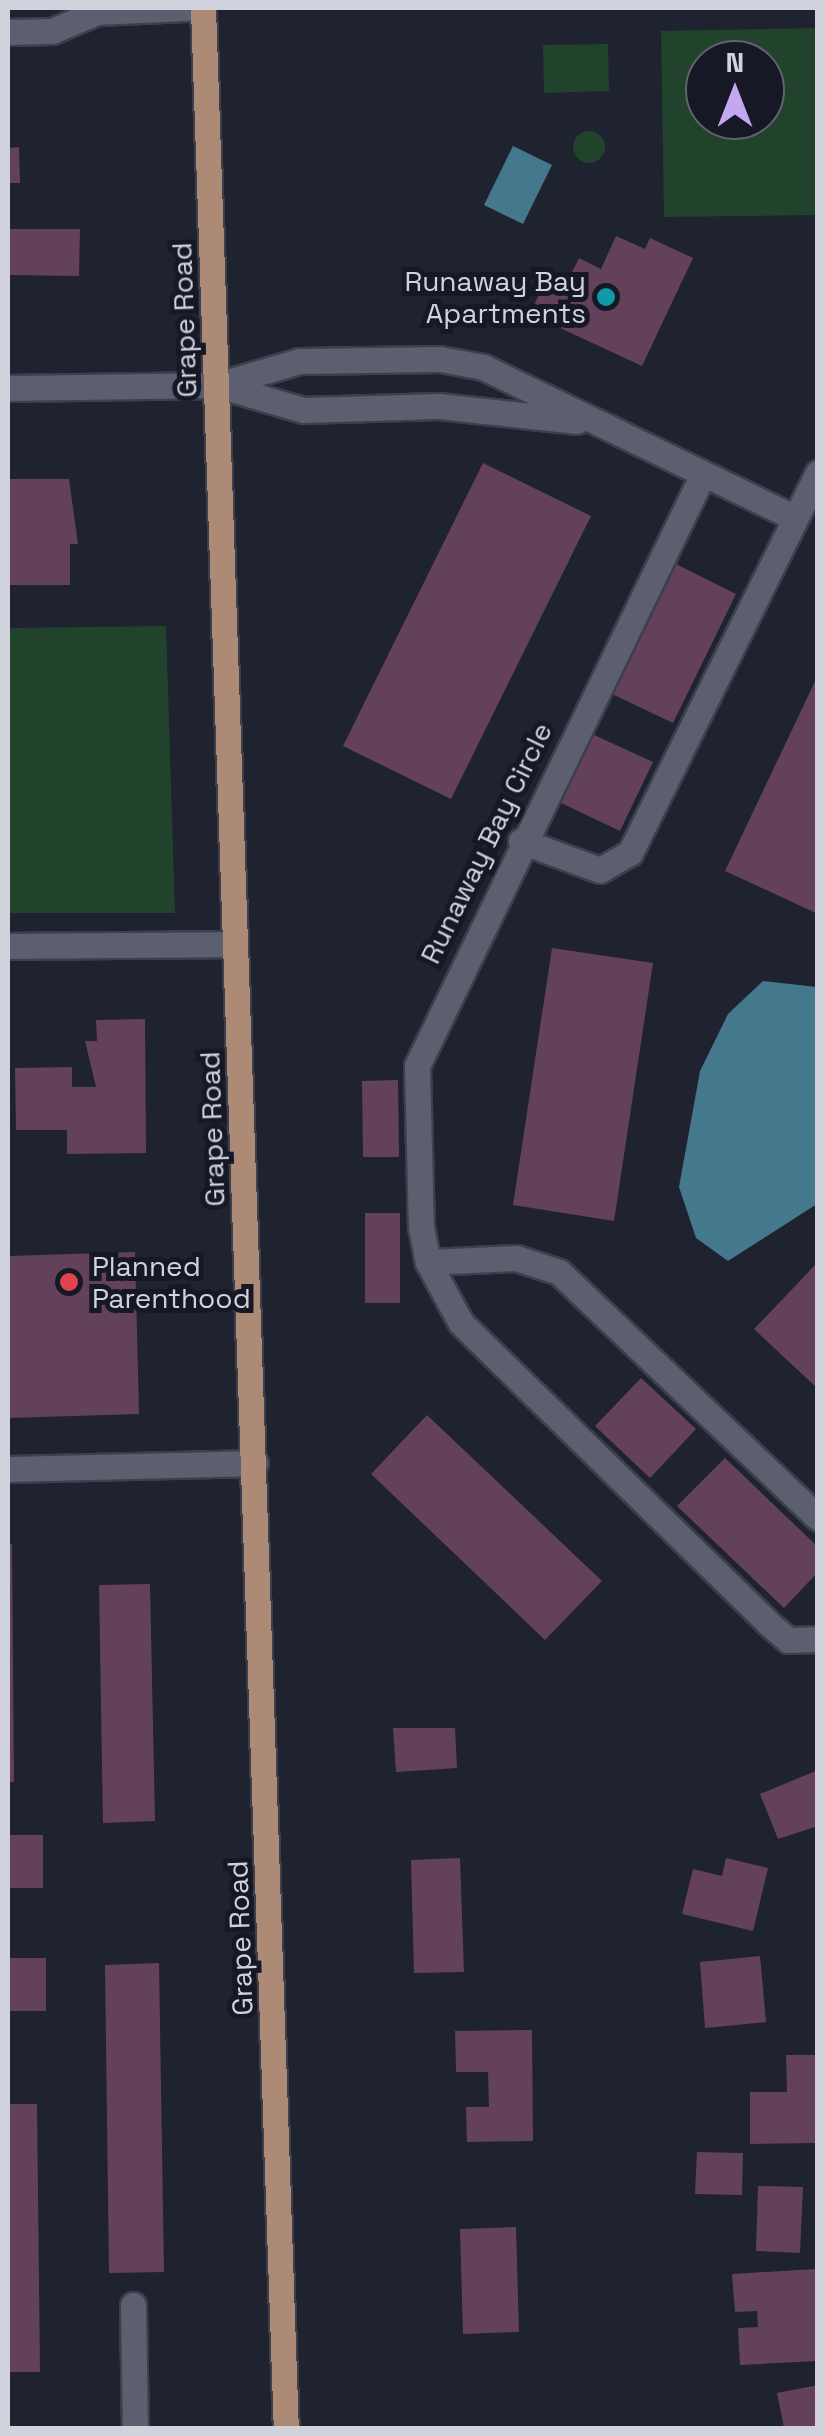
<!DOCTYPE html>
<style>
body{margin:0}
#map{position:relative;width:825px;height:2436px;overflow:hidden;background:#1f222f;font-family:"Space Grotesk",sans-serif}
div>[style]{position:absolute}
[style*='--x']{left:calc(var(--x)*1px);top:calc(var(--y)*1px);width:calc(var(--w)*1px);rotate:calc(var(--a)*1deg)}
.green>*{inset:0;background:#21432b}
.round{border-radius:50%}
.water>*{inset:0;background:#44788c}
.building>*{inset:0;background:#64415b}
.roads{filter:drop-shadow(2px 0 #3d3f4a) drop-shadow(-2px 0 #3d3f4a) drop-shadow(0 2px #3d3f4a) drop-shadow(0 -2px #3d3f4a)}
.minor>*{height:25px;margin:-12.5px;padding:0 12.5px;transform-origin:12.5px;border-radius:12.5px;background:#5b5f6f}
.major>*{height:25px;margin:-12.5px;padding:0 12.5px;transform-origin:12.5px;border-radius:12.5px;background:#ac8a75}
.dots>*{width:28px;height:28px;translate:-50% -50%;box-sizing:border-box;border:5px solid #161925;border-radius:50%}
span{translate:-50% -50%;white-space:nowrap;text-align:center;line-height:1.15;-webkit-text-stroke:10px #161925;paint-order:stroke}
.poi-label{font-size:28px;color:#d0d3dc}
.right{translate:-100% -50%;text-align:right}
.left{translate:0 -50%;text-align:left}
.street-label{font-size:28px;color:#d0d3dc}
.frame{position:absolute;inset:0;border:10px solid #d0d3dc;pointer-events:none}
.north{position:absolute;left:685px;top:40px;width:100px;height:100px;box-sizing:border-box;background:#161925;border:2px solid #60636e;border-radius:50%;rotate:0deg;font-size:28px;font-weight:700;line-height:40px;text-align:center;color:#d0d3dc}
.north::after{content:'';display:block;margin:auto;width:35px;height:45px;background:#c4a7f1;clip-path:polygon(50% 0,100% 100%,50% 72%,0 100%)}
</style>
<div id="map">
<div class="green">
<div style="clip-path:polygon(evenodd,817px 28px,817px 215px,664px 217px,661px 31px,817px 28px,705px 60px,765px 60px,765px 120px,705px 120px,705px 60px)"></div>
<div style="clip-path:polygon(608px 44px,609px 91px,544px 93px,543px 45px)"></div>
<div class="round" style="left:573px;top:131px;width:32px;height:32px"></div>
<div style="clip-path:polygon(166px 626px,175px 913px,8px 913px,8px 628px)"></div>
</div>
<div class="water">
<div style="clip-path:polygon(513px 146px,552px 165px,523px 224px,484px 205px)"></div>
<div style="clip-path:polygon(763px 981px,817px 987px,817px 1204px,728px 1261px,696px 1238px,679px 1187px,700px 1071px,728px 1014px)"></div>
</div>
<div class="building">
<div style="clip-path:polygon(19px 147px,20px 183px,8px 183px,8px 148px)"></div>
<div style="clip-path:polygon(8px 229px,80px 229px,79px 276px,8px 275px)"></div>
<div style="clip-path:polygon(616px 236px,645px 249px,650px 238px,693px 258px,642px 366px,530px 314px,550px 271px,568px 280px,579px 258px,601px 269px)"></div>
<div style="clip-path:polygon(483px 463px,591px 516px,451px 799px,343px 746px)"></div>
<div style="clip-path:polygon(8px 479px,69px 479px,78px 544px,70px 544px,70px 585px,8px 585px)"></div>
<div style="clip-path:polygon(676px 564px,736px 594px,673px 723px,612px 694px)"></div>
<div style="clip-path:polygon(818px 675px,818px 914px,725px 871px)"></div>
<div style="clip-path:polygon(592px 734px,653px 762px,620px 831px,559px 802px)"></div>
<div style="clip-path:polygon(552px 948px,653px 963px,614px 1221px,513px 1205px)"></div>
<div style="clip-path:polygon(145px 1019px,146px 1153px,67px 1154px,67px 1130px,16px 1130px,15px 1068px,72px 1067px,72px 1087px,96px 1087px,85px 1041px,97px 1041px,96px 1020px)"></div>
<div style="clip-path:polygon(398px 1080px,399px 1157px,363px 1157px,362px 1081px)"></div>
<div style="clip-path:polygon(365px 1213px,400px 1213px,400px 1303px,365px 1303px)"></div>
<div style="clip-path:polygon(135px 1252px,139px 1414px,8px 1418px,8px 1256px)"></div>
<div style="clip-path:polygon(818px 1262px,818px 1389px,754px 1329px)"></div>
<div style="clip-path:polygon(641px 1378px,696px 1429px,650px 1478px,595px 1426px)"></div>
<div style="clip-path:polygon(427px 1415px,602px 1581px,545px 1640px,371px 1474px)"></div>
<div style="clip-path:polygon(725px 1458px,818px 1547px,818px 1572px,784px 1608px,677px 1506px)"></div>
<div style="clip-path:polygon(8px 1544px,12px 1544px,14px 1782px,8px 1782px)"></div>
<div style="clip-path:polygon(150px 1584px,155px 1821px,103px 1823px,99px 1585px)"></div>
<div style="clip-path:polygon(393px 1728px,455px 1728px,457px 1768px,396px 1772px)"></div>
<div style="clip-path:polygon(818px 1770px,818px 1826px,778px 1839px,760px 1794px)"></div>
<div style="clip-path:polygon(8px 1835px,43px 1835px,43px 1888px,8px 1888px)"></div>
<div style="clip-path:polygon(460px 1858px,464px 1972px,414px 1973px,411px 1860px)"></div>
<div style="clip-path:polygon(726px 1858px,768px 1868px,753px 1931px,682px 1914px,693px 1869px,722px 1876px)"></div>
<div style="clip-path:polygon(760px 1956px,766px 2022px,705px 2028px,700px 1962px)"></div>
<div style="clip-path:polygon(8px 1958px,46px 1958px,46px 2011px,8px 2011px)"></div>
<div style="clip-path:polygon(159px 1963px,164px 2272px,109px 2273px,105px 1965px)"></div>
<div style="clip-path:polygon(532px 2030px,533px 2141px,467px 2142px,466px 2107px,489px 2107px,488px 2072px,456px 2072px,455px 2031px)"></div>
<div style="clip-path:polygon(786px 2055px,818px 2055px,818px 2143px,750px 2144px,750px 2092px,787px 2092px)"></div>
<div style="clip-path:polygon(8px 2104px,37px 2104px,40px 2372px,8px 2372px)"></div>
<div style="clip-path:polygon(697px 2152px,743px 2153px,742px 2195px,695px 2194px)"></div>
<div style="clip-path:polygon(758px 2186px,803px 2187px,800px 2253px,756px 2251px)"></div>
<div style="clip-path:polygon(516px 2227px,519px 2332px,463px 2334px,460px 2229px)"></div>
<div style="clip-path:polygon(816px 2269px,818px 2361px,740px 2365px,738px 2328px,758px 2327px,757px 2311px,735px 2312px,732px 2274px)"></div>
<div style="clip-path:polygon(818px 2385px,818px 2428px,784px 2428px,777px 2393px)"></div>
</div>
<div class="roads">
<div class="minor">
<div style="--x:8;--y:32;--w:44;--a:-1.3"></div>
<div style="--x:52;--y:31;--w:49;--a:-22.9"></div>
<div style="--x:97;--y:12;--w:89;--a:-2.6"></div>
<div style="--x:217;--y:385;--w:90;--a:16.2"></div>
<div style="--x:303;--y:410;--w:136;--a:-1.7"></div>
<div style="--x:439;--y:406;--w:139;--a:6.2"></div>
<div style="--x:8;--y:388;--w:209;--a:-0.8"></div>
<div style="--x:217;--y:385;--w:85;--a:-16.3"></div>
<div style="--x:299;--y:361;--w:141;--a:-0.8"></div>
<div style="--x:440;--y:359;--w:44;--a:10.5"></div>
<div style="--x:483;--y:367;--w:344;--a:25.8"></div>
<div style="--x:703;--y:474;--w:657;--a:115.79"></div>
<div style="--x:417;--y:1066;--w:161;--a:88.6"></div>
<div style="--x:421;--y:1227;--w:36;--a:79"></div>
<div style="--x:428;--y:1262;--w:69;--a:61.6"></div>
<div style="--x:461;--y:1323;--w:429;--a:44.3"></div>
<div style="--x:768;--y:1623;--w:26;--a:40"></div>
<div style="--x:788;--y:1640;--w:30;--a:-2"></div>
<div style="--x:521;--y:841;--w:84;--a:20.2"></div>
<div style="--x:600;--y:870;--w:34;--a:-30"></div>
<div style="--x:630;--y:853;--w:424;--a:-63.7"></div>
<div style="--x:8;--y:946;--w:226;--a:-0.5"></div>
<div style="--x:428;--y:1262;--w:88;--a:-2.6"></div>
<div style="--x:516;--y:1258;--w:45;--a:18"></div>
<div style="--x:559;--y:1272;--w:357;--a:43.5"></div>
<div style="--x:8;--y:1469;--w:247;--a:-1.4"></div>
<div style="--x:133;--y:2305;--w:123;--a:89.1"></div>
</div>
<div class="major">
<div style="--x:203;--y:8;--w:2421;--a:88.04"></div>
</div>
</div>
<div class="dots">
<div style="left:606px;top:297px;background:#0f9aa8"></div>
<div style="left:69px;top:1282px;background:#e0444e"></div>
</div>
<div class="poi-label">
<span class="right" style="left:586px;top:297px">Runaway Bay<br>Apartments</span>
<span class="left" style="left:92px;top:1282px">Planned<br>Parenthood</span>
</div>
<div class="street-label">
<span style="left:184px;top:320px;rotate:-92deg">Grape Road</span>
<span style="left:486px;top:843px;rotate:-64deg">Runaway Bay Circle</span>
<span style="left:212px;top:1129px;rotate:-92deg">Grape Road</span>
<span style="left:240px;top:1938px;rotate:-92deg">Grape Road</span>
</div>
<div class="frame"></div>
<div class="north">N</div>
</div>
